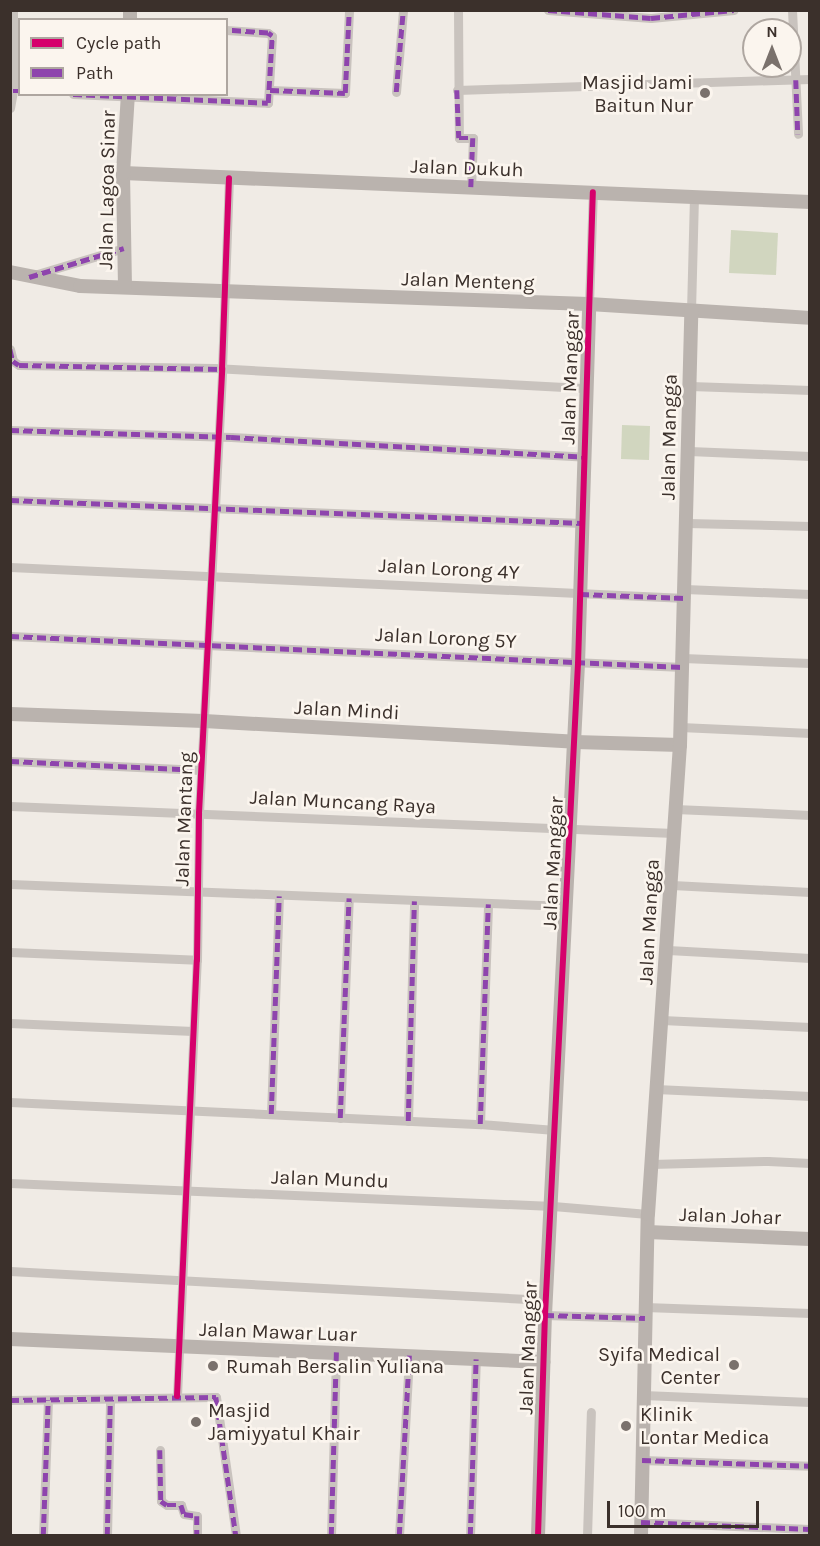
<!DOCTYPE html>
<style>
body{margin:0}
#map{position:relative;width:820px;height:1546px;overflow:hidden;background:#f0ebe5;font-family:Karla,sans-serif}
div>[style]{position:absolute}
[style*='--x']{left:calc(var(--x)*1px);top:calc(var(--y)*1px);width:calc(var(--w)*1px);rotate:calc(var(--a)*1deg)}
.green>*{inset:0;background:#d1d6bf}
.street>*{height:9px;margin:-4.5px;padding:0 4.5px;transform-origin:4.5px;border-radius:4.5px;background:#c9c3be}
.secondary>*{height:14px;margin:-7px;padding:0 7px;transform-origin:7px;border-radius:7px;background:#bab3ae}
.quiet>*{height:4.5px;margin-top:-2.25px;transform-origin:0;background:repeating-linear-gradient(90deg,#8e44ad 0 9px,transparent 0 13.5px)}
.cycleway>*{height:6px;margin:-3px;padding:0 3px;transform-origin:3px;border-radius:3px;background:#d6006c}
.dots>*{width:16px;height:16px;translate:-50% -50%;box-sizing:border-box;border:3px solid #fbf5ee;border-radius:50%}
span{translate:-50% -50%;white-space:nowrap;text-align:center;line-height:1.15;-webkit-text-stroke:5px #fbf5ee;paint-order:stroke}
.poi-label{font-size:20px;color:#3b302b}
.right{translate:-100% -50%;text-align:right}
.left{translate:0 -50%;text-align:left}
.street-label{font-size:20px;color:#3b302b}
.frame{position:absolute;inset:0;border:12px solid #3b302b;pointer-events:none}
.legend{position:absolute;left:18px;top:18px;width:210px;height:78px;box-sizing:border-box;background:#fbf5ee;border:2px solid #aea6a0;margin:0;padding:8px 10px;list-style:none;font-size:18px;color:#3b302b}
.legend li{display:flex;align-items:center;gap:12px;height:30px}
.legend b{width:30px;border:2px solid #aea6a0}
.north{position:absolute;left:742px;top:18px;width:60px;height:60px;box-sizing:border-box;background:#fbf5ee;border:2px solid #aea6a0;border-radius:50%;rotate:0deg;font-size:16px;font-weight:700;line-height:24px;text-align:center;color:#3b302b}
.north::after{content:'';display:block;margin:auto;width:21px;height:27px;background:#7a716c;clip-path:polygon(50% 0,100% 100%,50% 72%,0 100%)}
.scale{position:absolute;left:607px;top:1501px;width:152px;height:27px;box-sizing:border-box;border:3px solid #3b302b;border-top:0;padding-left:8px;font-size:18px;line-height:21px;white-space:nowrap;color:#3b302b;-webkit-text-stroke:4px #fbf5ee;paint-order:stroke}
</style>
<div id="map">
<div class="green">
<div style="clip-path:polygon(731px 230px,778px 233px,776px 275px,729px 273px)"></div>
<div style="clip-path:polygon(622px 425px,650px 426px,649px 460px,621px 459px)"></div>
</div>
<div class="street">
<div style="--x:458;--y:10;--w:128;--a:89.6"></div>
<div style="--x:459;--y:138;--w:14;--a:0"></div>
<div style="--x:473;--y:138;--w:49;--a:92.3"></div>
<div style="--x:548;--y:10;--w:103;--a:4.4"></div>
<div style="--x:651;--y:18;--w:83;--a:-5.5"></div>
<div style="--x:792;--y:10;--w:124;--a:87.2"></div>
<div style="--x:270;--y:90;--w:75;--a:2.3"></div>
<div style="--x:345;--y:93;--w:83;--a:-87.2"></div>
<div style="--x:457;--y:90;--w:353;--a:-1.8"></div>
<div style="--x:396;--y:92;--w:82;--a:-85.1"></div>
<div style="--x:73;--y:94;--w:195;--a:2.6"></div>
<div style="--x:268;--y:103;--w:67;--a:-86.6"></div>
<div style="--x:272;--y:36;--w:5;--a:-143"></div>
<div style="--x:268;--y:33;--w:42;--a:-175.9"></div>
<div style="--x:10;--y:108;--w:17;--a:-80"></div>
<div style="--x:13;--y:91;--w:81;--a:-90"></div>
<div style="--x:34;--y:275;--w:94;--a:-16.7"></div>
<div style="--x:589;--y:304;--w:112;--a:-88"></div>
<div style="--x:691;--y:311;--w:114;--a:-88.5"></div>
<div style="--x:10;--y:349;--w:12;--a:76"></div>
<div style="--x:13;--y:361;--w:7;--a:34"></div>
<div style="--x:19;--y:365;--w:195;--a:0.9"></div>
<div style="--x:214;--y:368;--w:374;--a:3.1"></div>
<div style="--x:690;--y:386;--w:120;--a:1.9"></div>
<div style="--x:10;--y:430;--w:221;--a:1.8"></div>
<div style="--x:231;--y:437;--w:355;--a:3.2"></div>
<div style="--x:689;--y:451;--w:121;--a:2.4"></div>
<div style="--x:10;--y:500;--w:572;--a:2.3"></div>
<div style="--x:687;--y:523;--w:123;--a:1.4"></div>
<div style="--x:10;--y:567;--w:676;--a:2.63"></div>
<div style="--x:685;--y:589;--w:125;--a:2.3"></div>
<div style="--x:10;--y:636;--w:673;--a:2.64"></div>
<div style="--x:683;--y:658;--w:127;--a:2.3"></div>
<div style="--x:680;--y:727;--w:130;--a:2.6"></div>
<div style="--x:10;--y:761;--w:191;--a:2.7"></div>
<div style="--x:10;--y:806;--w:664;--a:2.33"></div>
<div style="--x:675;--y:809;--w:135;--a:2.5"></div>
<div style="--x:10;--y:884;--w:557;--a:2.26"></div>
<div style="--x:672;--y:885;--w:138;--a:2.9"></div>
<div style="--x:668;--y:950;--w:142;--a:3.2"></div>
<div style="--x:10;--y:952;--w:187;--a:2.4"></div>
<div style="--x:662;--y:1020;--w:148;--a:2.7"></div>
<div style="--x:10;--y:1023;--w:183;--a:2.5"></div>
<div style="--x:656;--y:1089;--w:154;--a:2.6"></div>
<div style="--x:10;--y:1102;--w:471;--a:2.7"></div>
<div style="--x:480;--y:1124;--w:75;--a:4.6"></div>
<div style="--x:271;--y:1114;--w:218;--a:-87.9"></div>
<div style="--x:340;--y:1118;--w:220;--a:-87.7"></div>
<div style="--x:408;--y:1121;--w:220;--a:-88.4"></div>
<div style="--x:480;--y:1124;--w:220;--a:-87.9"></div>
<div style="--x:651;--y:1164;--w:117;--a:-1.5"></div>
<div style="--x:768;--y:1161;--w:42;--a:2.7"></div>
<div style="--x:10;--y:1183;--w:543;--a:2.43"></div>
<div style="--x:553;--y:1206;--w:95;--a:4.8"></div>
<div style="--x:10;--y:1271;--w:537;--a:3.1"></div>
<div style="--x:645;--y:1307;--w:165;--a:2.1"></div>
<div style="--x:545;--y:1315;--w:100;--a:1.7"></div>
<div style="--x:643;--y:1395;--w:167;--a:2.4"></div>
<div style="--x:177;--y:1396;--w:436;--a:-87.4"></div>
<div style="--x:197;--y:960;--w:147;--a:-89.2"></div>
<div style="--x:199;--y:813;--w:445;--a:-87"></div>
<div style="--x:222;--y:369;--w:191;--a:-87.9"></div>
<div style="--x:10;--y:1400;--w:206;--a:-0.8"></div>
<div style="--x:216;--y:1397;--w:140;--a:81.8"></div>
<div style="--x:160;--y:1450;--w:51;--a:88.9"></div>
<div style="--x:161;--y:1501;--w:7;--a:34"></div>
<div style="--x:167;--y:1505;--w:14;--a:0"></div>
<div style="--x:181;--y:1505;--w:9;--a:72"></div>
<div style="--x:184;--y:1514;--w:13;--a:9"></div>
<div style="--x:197;--y:1516;--w:20;--a:90"></div>
<div style="--x:642;--y:1460;--w:168;--a:2"></div>
<div style="--x:641;--y:1522;--w:169;--a:2.4"></div>
<div style="--x:43;--y:1536;--w:136;--a:-87.9"></div>
<div style="--x:107;--y:1536;--w:137;--a:-88.7"></div>
<div style="--x:331;--y:1536;--w:184;--a:-88.4"></div>
<div style="--x:399;--y:1536;--w:181;--a:-86.8"></div>
<div style="--x:470;--y:1536;--w:177;--a:-88.1"></div>
<div style="--x:587;--y:1536;--w:124;--a:-88.2"></div>
</div>
<div class="secondary">
<div style="--x:130;--y:20;--w:10;--a:-90"></div>
<div style="--x:123;--y:173;--w:688;--a:2.42"></div>
<div style="--x:10;--y:272;--w:71;--a:11.3"></div>
<div style="--x:80;--y:286;--w:509;--a:2.03"></div>
<div style="--x:589;--y:304;--w:221;--a:3.6"></div>
<div style="--x:125;--y:287;--w:114;--a:-91"></div>
<div style="--x:123;--y:173;--w:79;--a:-86.4"></div>
<div style="--x:10;--y:714;--w:194;--a:2.1"></div>
<div style="--x:204;--y:721;--w:372;--a:3.2"></div>
<div style="--x:575;--y:742;--w:105;--a:1.6"></div>
<div style="--x:648;--y:1232;--w:162;--a:2.5"></div>
<div style="--x:10;--y:1339;--w:534;--a:2.47"></div>
<div style="--x:538;--y:1536;--w:221;--a:-88.2"></div>
<div style="--x:545;--y:1315;--w:652;--a:-87.1"></div>
<div style="--x:578;--y:664;--w:360;--a:-88.2"></div>
<div style="--x:641;--y:1536;--w:322;--a:-88.8"></div>
<div style="--x:648;--y:1214;--w:470;--a:-86.1"></div>
<div style="--x:680;--y:745;--w:434;--a:-88.5"></div>
</div>
<div class="quiet">
<div style="--x:548;--y:10;--w:103;--a:4.4"></div>
<div style="--x:651;--y:18;--w:83;--a:-5.5"></div>
<div style="--x:796;--y:80;--w:54;--a:87.9"></div>
<div style="--x:270;--y:90;--w:75;--a:2.3"></div>
<div style="--x:345;--y:93;--w:83;--a:-87.2"></div>
<div style="--x:457;--y:90;--w:48;--a:87.6"></div>
<div style="--x:459;--y:138;--w:14;--a:0"></div>
<div style="--x:473;--y:138;--w:49;--a:92.3"></div>
<div style="--x:13;--y:91;--w:7;--a:0"></div>
<div style="--x:396;--y:92;--w:82;--a:-85.1"></div>
<div style="--x:73;--y:94;--w:195;--a:2.6"></div>
<div style="--x:268;--y:103;--w:67;--a:-86.6"></div>
<div style="--x:272;--y:36;--w:5;--a:-143"></div>
<div style="--x:268;--y:33;--w:42;--a:-175.9"></div>
<div style="--x:29;--y:277;--w:99;--a:-17"></div>
<div style="--x:10;--y:349;--w:12;--a:76"></div>
<div style="--x:13;--y:361;--w:7;--a:34"></div>
<div style="--x:19;--y:365;--w:203;--a:1.1"></div>
<div style="--x:10;--y:430;--w:221;--a:1.8"></div>
<div style="--x:231;--y:437;--w:355;--a:3.2"></div>
<div style="--x:10;--y:500;--w:572;--a:2.3"></div>
<div style="--x:580;--y:594;--w:105;--a:2.2"></div>
<div style="--x:10;--y:636;--w:673;--a:2.64"></div>
<div style="--x:10;--y:761;--w:191;--a:2.7"></div>
<div style="--x:271;--y:1114;--w:218;--a:-87.9"></div>
<div style="--x:340;--y:1118;--w:220;--a:-87.7"></div>
<div style="--x:408;--y:1121;--w:220;--a:-88.4"></div>
<div style="--x:480;--y:1124;--w:220;--a:-87.9"></div>
<div style="--x:545;--y:1315;--w:100;--a:1.7"></div>
<div style="--x:10;--y:1400;--w:206;--a:-0.8"></div>
<div style="--x:216;--y:1397;--w:140;--a:81.8"></div>
<div style="--x:160;--y:1450;--w:51;--a:88.9"></div>
<div style="--x:161;--y:1501;--w:7;--a:34"></div>
<div style="--x:167;--y:1505;--w:14;--a:0"></div>
<div style="--x:181;--y:1505;--w:9;--a:72"></div>
<div style="--x:184;--y:1514;--w:13;--a:9"></div>
<div style="--x:197;--y:1516;--w:20;--a:90"></div>
<div style="--x:642;--y:1460;--w:168;--a:2"></div>
<div style="--x:641;--y:1522;--w:169;--a:2.4"></div>
<div style="--x:43;--y:1536;--w:136;--a:-87.9"></div>
<div style="--x:107;--y:1536;--w:137;--a:-88.7"></div>
<div style="--x:331;--y:1536;--w:184;--a:-88.4"></div>
<div style="--x:399;--y:1536;--w:181;--a:-86.8"></div>
<div style="--x:470;--y:1536;--w:177;--a:-88.1"></div>
</div>
<div class="cycleway">
<div style="--x:177;--y:1396;--w:436;--a:-87.4"></div>
<div style="--x:197;--y:960;--w:147;--a:-89.2"></div>
<div style="--x:199;--y:813;--w:445;--a:-87"></div>
<div style="--x:222;--y:369;--w:191;--a:-87.9"></div>
<div style="--x:538;--y:1536;--w:221;--a:-88.2"></div>
<div style="--x:545;--y:1315;--w:652;--a:-87.1"></div>
<div style="--x:578;--y:664;--w:472;--a:-88.2"></div>
</div>
<div class="dots">
<div style="left:705px;top:93px;background:#7a716c"></div>
<div style="left:734px;top:1365px;background:#7a716c"></div>
<div style="left:213px;top:1366px;background:#7a716c"></div>
<div style="left:196px;top:1422px;background:#7a716c"></div>
<div style="left:626px;top:1426px;background:#7a716c"></div>
</div>
<div class="poi-label">
<span class="right" style="left:693px;top:94px">Masjid Jami<br>Baitun Nur</span>
<span class="right" style="left:720px;top:1366px">Syifa Medical<br>Center</span>
<span class="left" style="left:226px;top:1366px">Rumah Bersalin Yuliana</span>
<span class="left" style="left:208px;top:1422px">Masjid<br>Jamiyyatul Khair</span>
<span class="left" style="left:640px;top:1426px">Klinik<br>Lontar Medica</span>
</div>
<div class="street-label">
<span style="left:467px;top:168px;rotate:2deg">Jalan Dukuh</span>
<span style="left:107px;top:190px;rotate:-89deg">Jalan Lagoa Sinar</span>
<span style="left:468px;top:281px;rotate:2deg">Jalan Menteng</span>
<span style="left:570px;top:378px;rotate:-88deg">Jalan Manggar</span>
<span style="left:669px;top:437px;rotate:-89deg">Jalan Mangga</span>
<span style="left:449px;top:569px;rotate:3deg">Jalan Lorong 4Y</span>
<span style="left:446px;top:638px;rotate:3deg">Jalan Lorong 5Y</span>
<span style="left:347px;top:710px;rotate:3deg">Jalan Mindi</span>
<span style="left:343px;top:802px;rotate:3deg">Jalan Muncang Raya</span>
<span style="left:184px;top:819px;rotate:-88deg">Jalan Mantang</span>
<span style="left:553px;top:863px;rotate:-87deg">Jalan Manggar</span>
<span style="left:649px;top:922px;rotate:-87deg">Jalan Mangga</span>
<span style="left:330px;top:1179px;rotate:2deg">Jalan Mundu</span>
<span style="left:730px;top:1216px;rotate:2deg">Jalan Johar</span>
<span style="left:278px;top:1332px;rotate:2deg">Jalan Mawar Luar</span>
<span style="left:528px;top:1348px;rotate:-88deg">Jalan Manggar</span>
</div>
<div class="frame"></div>
<ul class="legend">
<li><b style="height:8px;background:#d6006c"></b>Cycle path</li>
<li><b style="height:8px;background:#8e44ad"></b>Path</li>
</ul>
<div class="north">N</div>
<div class="scale">100 m</div>
</div>
